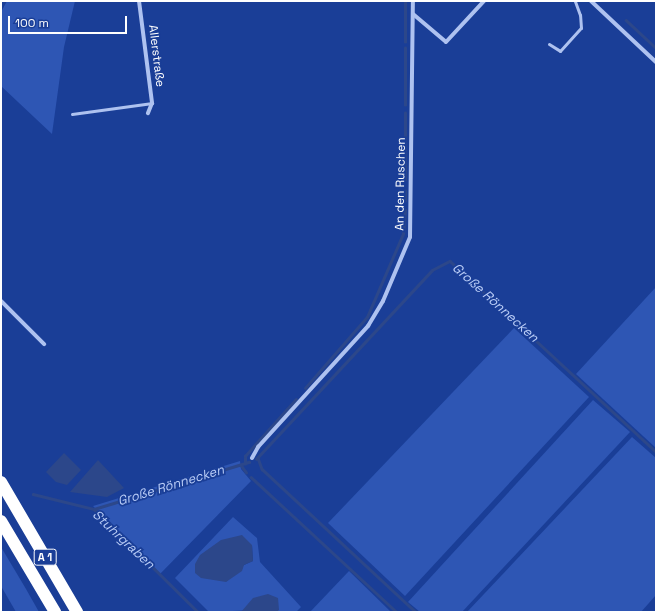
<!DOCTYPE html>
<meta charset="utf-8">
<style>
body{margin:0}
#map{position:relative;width:657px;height:613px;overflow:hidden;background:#1a3e97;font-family:"Space Grotesk",sans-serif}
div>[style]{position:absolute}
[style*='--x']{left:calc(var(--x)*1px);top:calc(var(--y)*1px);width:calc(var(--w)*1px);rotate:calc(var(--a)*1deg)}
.green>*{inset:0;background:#2e56b4}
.water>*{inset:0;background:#2c478a}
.stream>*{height:2.5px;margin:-1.25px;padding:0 1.25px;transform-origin:1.25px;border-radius:1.25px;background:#2c478a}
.service>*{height:3px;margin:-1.5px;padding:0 1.5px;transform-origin:1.5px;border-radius:1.5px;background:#aec2f0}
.minor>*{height:4px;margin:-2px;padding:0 2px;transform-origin:2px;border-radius:2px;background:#aec2f0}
.motorway>*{height:12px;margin:-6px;padding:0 6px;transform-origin:6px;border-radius:6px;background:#fff}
span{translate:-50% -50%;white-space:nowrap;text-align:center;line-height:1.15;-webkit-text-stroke:3.5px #1a3e97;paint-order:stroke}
.shield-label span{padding:1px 3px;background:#1a3e97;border:1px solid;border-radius:3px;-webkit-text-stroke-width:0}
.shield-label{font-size:11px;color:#fff;font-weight:700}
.street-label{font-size:12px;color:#fff}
.water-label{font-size:13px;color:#bacdf7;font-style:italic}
.frame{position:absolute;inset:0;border:2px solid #fff;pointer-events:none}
.scale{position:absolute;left:8px;top:16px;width:119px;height:18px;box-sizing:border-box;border:2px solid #fff;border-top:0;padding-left:5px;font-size:12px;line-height:14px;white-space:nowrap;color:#fff;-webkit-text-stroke:3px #1a3e97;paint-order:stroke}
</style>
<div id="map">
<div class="green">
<div style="clip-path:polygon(7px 1px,75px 1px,64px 47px,52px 134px,1px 86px,1px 12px)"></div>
<div style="clip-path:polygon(656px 287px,656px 448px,576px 374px)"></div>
<div style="clip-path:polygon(514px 328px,589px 397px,405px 596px,328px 523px)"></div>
<div style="clip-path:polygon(593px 400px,630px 432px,462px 612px,420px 612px,408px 602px)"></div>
<div style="clip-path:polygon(632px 437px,656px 458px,656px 595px,641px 612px,467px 612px)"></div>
<div style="clip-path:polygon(240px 461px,241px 469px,251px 481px,160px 574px,93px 506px)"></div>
<div style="clip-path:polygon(evenodd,233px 517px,257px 538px,260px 562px,301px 607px,296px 612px,276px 612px,279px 609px,209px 612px,175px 578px,233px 517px,252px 545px,253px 561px,244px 565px,226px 582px,252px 545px)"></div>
<div style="clip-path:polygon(1px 547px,26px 589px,39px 612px,16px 612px,1px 586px)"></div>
<div style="clip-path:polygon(349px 571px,391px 612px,310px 612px)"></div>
</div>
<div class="water">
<div style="clip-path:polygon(64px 453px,81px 470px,67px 485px,56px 482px,46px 472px)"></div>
<div style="clip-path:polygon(98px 460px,124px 488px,107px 497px,70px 492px)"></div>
<div style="clip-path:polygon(242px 535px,252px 545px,253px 561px,244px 565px,242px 571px,226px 582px,201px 578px,195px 573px,195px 564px,200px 555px,221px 540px)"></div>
<div style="clip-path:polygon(268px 594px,278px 598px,279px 610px,276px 612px,241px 612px,253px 598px)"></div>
</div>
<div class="stream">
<div style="--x:626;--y:20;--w:41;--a:43"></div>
<div style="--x:405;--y:42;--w:41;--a:-90"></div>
<div style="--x:405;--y:105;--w:57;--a:-90"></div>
<div style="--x:405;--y:180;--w:67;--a:-90"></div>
<div style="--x:405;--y:201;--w:10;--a:-90"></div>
<div style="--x:305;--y:388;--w:94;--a:-48.9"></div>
<div style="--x:367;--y:317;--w:90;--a:-66.6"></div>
<div style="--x:403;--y:234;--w:24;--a:-85"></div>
<div style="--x:258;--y:458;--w:12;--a:70"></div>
<div style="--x:262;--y:469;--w:210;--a:42.9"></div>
<div style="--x:256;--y:459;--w:258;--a:-47"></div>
<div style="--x:432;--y:270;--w:20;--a:-27"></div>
<div style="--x:450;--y:261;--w:281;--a:42.8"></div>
<div style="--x:245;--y:464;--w:8;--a:-90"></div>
<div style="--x:245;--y:456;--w:76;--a:-48.2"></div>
<div style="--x:241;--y:465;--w:9;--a:54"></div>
<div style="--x:251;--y:477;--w:199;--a:42.8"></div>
<div style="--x:33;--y:494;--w:63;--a:13.8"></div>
<div style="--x:94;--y:509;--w:146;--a:44.7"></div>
<div style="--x:94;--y:509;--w:162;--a:-16.9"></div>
</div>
<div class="service">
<div style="--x:549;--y:44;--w:13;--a:32"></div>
<div style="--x:560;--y:51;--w:31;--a:-48"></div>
<div style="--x:581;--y:28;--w:13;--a:-94"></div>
<div style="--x:580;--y:15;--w:15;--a:-110"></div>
<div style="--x:72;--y:114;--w:81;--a:-7.8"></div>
</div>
<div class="minor">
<div style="--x:139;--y:1;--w:103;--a:82.7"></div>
<div style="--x:152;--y:103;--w:11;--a:112"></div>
<div style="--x:591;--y:1;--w:89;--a:43.2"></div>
<div style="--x:413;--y:14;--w:43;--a:40.3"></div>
<div style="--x:446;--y:42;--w:56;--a:-47.2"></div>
<div style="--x:1;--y:301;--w:61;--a:45"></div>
<div style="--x:252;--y:458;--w:13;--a:-61"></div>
<div style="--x:258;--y:447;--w:164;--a:-47.7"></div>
<div style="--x:368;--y:326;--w:29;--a:-59"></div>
<div style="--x:383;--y:301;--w:69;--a:-67.1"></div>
<div style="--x:410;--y:237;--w:236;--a:-89.3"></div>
</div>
<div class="motorway">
<div style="--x:1;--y:482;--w:151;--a:59.7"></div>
<div style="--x:1;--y:521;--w:106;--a:59.3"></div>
</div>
<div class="shield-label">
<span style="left:45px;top:557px">A 1</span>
</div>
<div class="street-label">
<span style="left:156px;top:56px;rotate:83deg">Allerstraße</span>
<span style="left:401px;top:184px;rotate:-89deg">An den Ruschen</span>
</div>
<div class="water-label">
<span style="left:495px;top:303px;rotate:42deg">Große Rönnecken</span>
<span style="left:171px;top:486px;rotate:-17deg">Große Rönnecken</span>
<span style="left:123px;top:540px;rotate:43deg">Stuhrgraben</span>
</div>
<div class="frame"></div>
<div class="scale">100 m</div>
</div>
